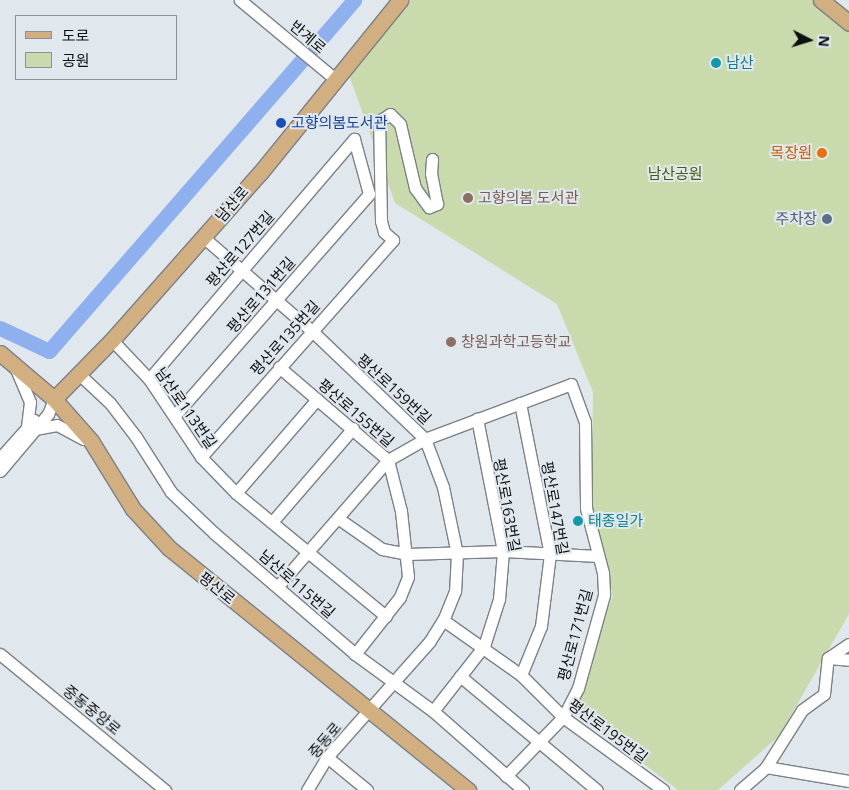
<!DOCTYPE html>
<meta charset="utf-8">
<style>
body{margin:0}
#map{position:relative;width:849px;height:790px;overflow:hidden;background:#e0e7ed;font-family:"Open Sans","Noto Sans KR",sans-serif}
div>[style]{position:absolute}
[style*='--x']{left:calc(var(--x)*1px);top:calc(var(--y)*1px);width:calc(var(--w)*1px);rotate:calc(var(--a)*1deg)}
.green>*{inset:0;background:#c9daac}
.river>*{height:15px;margin:-7.5px;padding:0 7.5px;transform-origin:7.5px;border-radius:7.5px;background:#8fb0ef}
.roads{filter:drop-shadow(1px 0 #7c8187) drop-shadow(-1px 0 #7c8187) drop-shadow(0 1px #7c8187) drop-shadow(0 -1px #7c8187)}
.minor>*{height:11px;margin:-5.5px;padding:0 5.5px;transform-origin:5.5px;border-radius:5.5px;background:#fff}
.major>*{height:15px;margin:-7.5px;padding:0 7.5px;transform-origin:7.5px;border-radius:7.5px;background:#d1af81}
.dots>*{width:14px;height:14px;translate:-50% -50%;box-sizing:border-box;border:2px solid #e0e7ed;border-radius:50%}
span{translate:-50% -50%;white-space:nowrap;text-align:center;line-height:1.15;-webkit-text-stroke:4px #e0e7ed;paint-order:stroke}
.street-label{font-size:15px;color:#0e1012}
.culture-label{font-size:15px;color:#0d838f}
.left{translate:0 -50%;text-align:left}
.transit-label{font-size:15px;color:#164399}
.food-label{font-size:15px;color:#c56008}
.right{translate:-100% -50%;text-align:right}
.park-label{font-size:15px;color:#475d0e}
.education-label{font-size:15px;color:#785e54}
.service-label{font-size:15px;color:#4e5e75}
.legend{position:absolute;left:15px;top:15px;width:162px;height:65px;box-sizing:border-box;background:#e0e7ed;border:1px solid #8c9195;margin:0;padding:6px 9px;list-style:none;font-size:15px;color:#0e1012}
.legend li{display:flex;align-items:center;gap:10px;height:25px}
.legend b{width:25px;border:1px solid #8c9195}
.north{position:absolute;left:784px;top:15px;width:50px;height:50px;-webkit-text-stroke:4px #e0e7ed;paint-order:stroke;rotate:95deg;font-size:14px;font-weight:700;line-height:20px;text-align:center;color:#0e1012}
.north::after{content:'';display:block;margin:auto;width:18px;height:22px;background:#0e1012;clip-path:polygon(50% 0,100% 100%,50% 72%,0 100%)}
</style>
<div id="map">
<div class="green">
<div style="clip-path:polygon(411px 0,813px 0,849px 30px,849px 614px,779px 736px,718px 790px,678px 790px,569px 707px,613px 596px,592px 509px,593px 392px,557px 304px,395px 203px,349px 75px)"></div>
</div>
<div class="river">
<div style="--x:312;--y:49;--w:65;--a:-49.4"></div>
<div style="--x:0;--y:328;--w:54;--a:25.1"></div>
<div style="--x:49;--y:351;--w:386;--a:-49"></div>
</div>
<div class="roads">
<div class="minor">
<div style="--x:240;--y:0;--w:122;--a:39.7"></div>
<div style="--x:203;--y:237;--w:144;--a:40.8"></div>
<div style="--x:312;--y:331;--w:156;--a:43.7"></div>
<div style="--x:425;--y:439;--w:51;--a:69.4"></div>
<div style="--x:443;--y:487;--w:68;--a:78.2"></div>
<div style="--x:457;--y:554;--w:37;--a:93"></div>
<div style="--x:455;--y:591;--w:31;--a:112"></div>
<div style="--x:443;--y:620;--w:25;--a:122"></div>
<div style="--x:430;--y:641;--w:155;--a:131.6"></div>
<div style="--x:327;--y:757;--w:39;--a:121"></div>
<div style="--x:112;--y:340;--w:54;--a:46.5"></div>
<div style="--x:149;--y:379;--w:94;--a:56.3"></div>
<div style="--x:201;--y:457;--w:50;--a:45.8"></div>
<div style="--x:236;--y:493;--w:194;--a:39.4"></div>
<div style="--x:279;--y:367;--w:143;--a:40.5"></div>
<div style="--x:388;--y:460;--w:53;--a:75.7"></div>
<div style="--x:401;--y:511;--w:66;--a:83.9"></div>
<div style="--x:408;--y:577;--w:22;--a:112"></div>
<div style="--x:400;--y:597;--w:73;--a:128.3"></div>
<div style="--x:16;--y:369;--w:36;--a:67"></div>
<div style="--x:30;--y:402;--w:25;--a:97"></div>
<div style="--x:79;--y:374;--w:42;--a:43.1"></div>
<div style="--x:110;--y:403;--w:43;--a:52.6"></div>
<div style="--x:136;--y:437;--w:65;--a:57.5"></div>
<div style="--x:171;--y:492;--w:59;--a:43.6"></div>
<div style="--x:214;--y:533;--w:186;--a:40.6"></div>
<div style="--x:355;--y:654;--w:97;--a:36.2"></div>
<div style="--x:433;--y:711;--w:120;--a:41.3"></div>
<div style="--x:149;--y:379;--w:316;--a:-49.5"></div>
<div style="--x:520;--y:403;--w:154;--a:78.8"></div>
<div style="--x:550;--y:554;--w:73;--a:97.1"></div>
<div style="--x:541;--y:626;--w:53;--a:112.2"></div>
<div style="--x:175;--y:415;--w:294;--a:-48.7"></div>
<div style="--x:369;--y:194;--w:57;--a:-105.3"></div>
<div style="--x:35;--y:429;--w:22;--a:-10"></div>
<div style="--x:57;--y:425;--w:30;--a:28"></div>
<div style="--x:201;--y:457;--w:290;--a:-48.5"></div>
<div style="--x:393;--y:240;--w:12;--a:-138"></div>
<div style="--x:384;--y:232;--w:11;--a:-105"></div>
<div style="--x:381;--y:221;--w:100;--a:-91.1"></div>
<div style="--x:379;--y:121;--w:13;--a:-32"></div>
<div style="--x:390;--y:114;--w:14;--a:45"></div>
<div style="--x:400;--y:124;--w:66;--a:76.8"></div>
<div style="--x:415;--y:188;--w:24;--a:54"></div>
<div style="--x:429;--y:207;--w:9;--a:-21"></div>
<div style="--x:437;--y:204;--w:31;--a:-101"></div>
<div style="--x:431;--y:174;--w:15;--a:-86"></div>
<div style="--x:0;--y:458;--w:51;--a:-48.2"></div>
<div style="--x:0;--y:471;--w:75;--a:-49.9"></div>
<div style="--x:48;--y:414;--w:16;--a:-68"></div>
<div style="--x:236;--y:493;--w:124;--a:-49.2"></div>
<div style="--x:339;--y:519;--w:52;--a:34.9"></div>
<div style="--x:382;--y:549;--w:25;--a:11"></div>
<div style="--x:407;--y:554;--w:96;--a:-1.8"></div>
<div style="--x:503;--y:551;--w:95;--a:3"></div>
<div style="--x:272;--y:522;--w:124;--a:-49.2"></div>
<div style="--x:278;--y:586;--w:167;--a:-48.9"></div>
<div style="--x:388;--y:460;--w:43;--a:-29.6"></div>
<div style="--x:425;--y:439;--w:156;--a:-20.6"></div>
<div style="--x:571;--y:384;--w:40;--a:69.8"></div>
<div style="--x:585;--y:422;--w:86;--a:89.3"></div>
<div style="--x:586;--y:508;--w:67;--a:75.3"></div>
<div style="--x:603;--y:573;--w:22;--a:87"></div>
<div style="--x:604;--y:595;--w:97;--a:105.6"></div>
<div style="--x:578;--y:688;--w:33;--a:117"></div>
<div style="--x:563;--y:717;--w:82;--a:134"></div>
<div style="--x:443;--y:620;--w:95;--a:35.2"></div>
<div style="--x:521;--y:675;--w:59;--a:45"></div>
<div style="--x:563;--y:717;--w:124;--a:36.1"></div>
<div style="--x:0;--y:654;--w:214;--a:39.5"></div>
<div style="--x:828;--y:658;--w:21;--a:5"></div>
<div style="--x:460;--y:676;--w:178;--a:39.8"></div>
<div style="--x:433;--y:711;--w:83;--a:-51.9"></div>
<div style="--x:484;--y:646;--w:49;--a:-72.3"></div>
<div style="--x:499;--y:599;--w:48;--a:-85.2"></div>
<div style="--x:503;--y:551;--w:135;--a:-101.1"></div>
<div style="--x:327;--y:757;--w:52;--a:39.5"></div>
<div style="--x:766;--y:767;--w:84;--a:9.6"></div>
<div style="--x:740;--y:790;--w:35;--a:-41"></div>
<div style="--x:766;--y:767;--w:67;--a:-57.7"></div>
<div style="--x:802;--y:710;--w:27;--a:-36"></div>
<div style="--x:824;--y:694;--w:36;--a:-84"></div>
<div style="--x:828;--y:658;--w:25;--a:-34"></div>
</div>
<div class="major">
<div style="--x:821;--y:0;--w:36;--a:39"></div>
<div style="--x:0;--y:353;--w:71;--a:40.4"></div>
<div style="--x:54;--y:399;--w:56;--a:48.6"></div>
<div style="--x:91;--y:441;--w:80;--a:58.3"></div>
<div style="--x:133;--y:509;--w:53;--a:47.3"></div>
<div style="--x:169;--y:548;--w:385;--a:39"></div>
<div style="--x:54;--y:399;--w:83;--a:-45.5"></div>
<div style="--x:112;--y:340;--w:223;--a:-48.5"></div>
<div style="--x:260;--y:173;--w:223;--a:-51"></div>
</div>
</div>
<div class="dots">
<div style="left:716px;top:63px;background:#0f9aa8"></div>
<div style="left:281px;top:123px;background:#1a4fb4"></div>
<div style="left:822px;top:153px;background:#e8710a"></div>
<div style="left:468px;top:198px;background:#8d6e63"></div>
<div style="left:827px;top:219px;background:#5c6f8a"></div>
<div style="left:451px;top:342px;background:#8d6e63"></div>
<div style="left:578px;top:521px;background:#0f9aa8"></div>
</div>
<div class="street-label">
<span style="left:308px;top:37px;rotate:40deg">반계로</span>
<span style="left:232px;top:204px;rotate:-49deg">남산로</span>
<span style="left:240px;top:249px;rotate:-49deg">평산로127번길</span>
<span style="left:261px;top:295px;rotate:-49deg">평산로131번길</span>
<span style="left:285px;top:338px;rotate:-48deg">평산로135번길</span>
<span style="left:394px;top:389px;rotate:43deg">평산로159번길</span>
<span style="left:186px;top:408px;rotate:55deg">남산로113번길</span>
<span style="left:356px;top:413px;rotate:41deg">평산로155번길</span>
<span style="left:507px;top:505px;rotate:80deg">평산로163번길</span>
<span style="left:555px;top:508px;rotate:80deg">평산로147번길</span>
<span style="left:297px;top:584px;rotate:41deg">남산로115번길</span>
<span style="left:217px;top:588px;rotate:39deg">평산로</span>
<span style="left:575px;top:635px;rotate:-75deg">평산로171번길</span>
<span style="left:92px;top:710px;rotate:39deg">중동중앙로</span>
<span style="left:608px;top:731px;rotate:37deg">평산로195번길</span>
<span style="left:325px;top:740px;rotate:-50deg">중동로</span>
</div>
<div class="culture-label">
<span class="left" style="left:726px;top:63px">남산</span>
<span class="left" style="left:588px;top:521px">태종일가</span>
</div>
<div class="transit-label">
<span class="left" style="left:291px;top:123px">고향의봄도서관</span>
</div>
<div class="food-label">
<span class="right" style="left:812px;top:153px">목장원</span>
</div>
<div class="park-label">
<span style="left:675px;top:174px">남산공원</span>
</div>
<div class="education-label">
<span class="left" style="left:478px;top:198px">고향의봄 도서관</span>
<span class="left" style="left:461px;top:342px">창원과학고등학교</span>
</div>
<div class="service-label">
<span class="right" style="left:817px;top:219px">주차장</span>
</div>
<ul class="legend">
<li><b style="height:6px;background:#d1af81"></b>도로</li>
<li><b style="height:14px;background:#c9daac"></b>공원</li>
</ul>
<div class="north">N</div>
</div>
